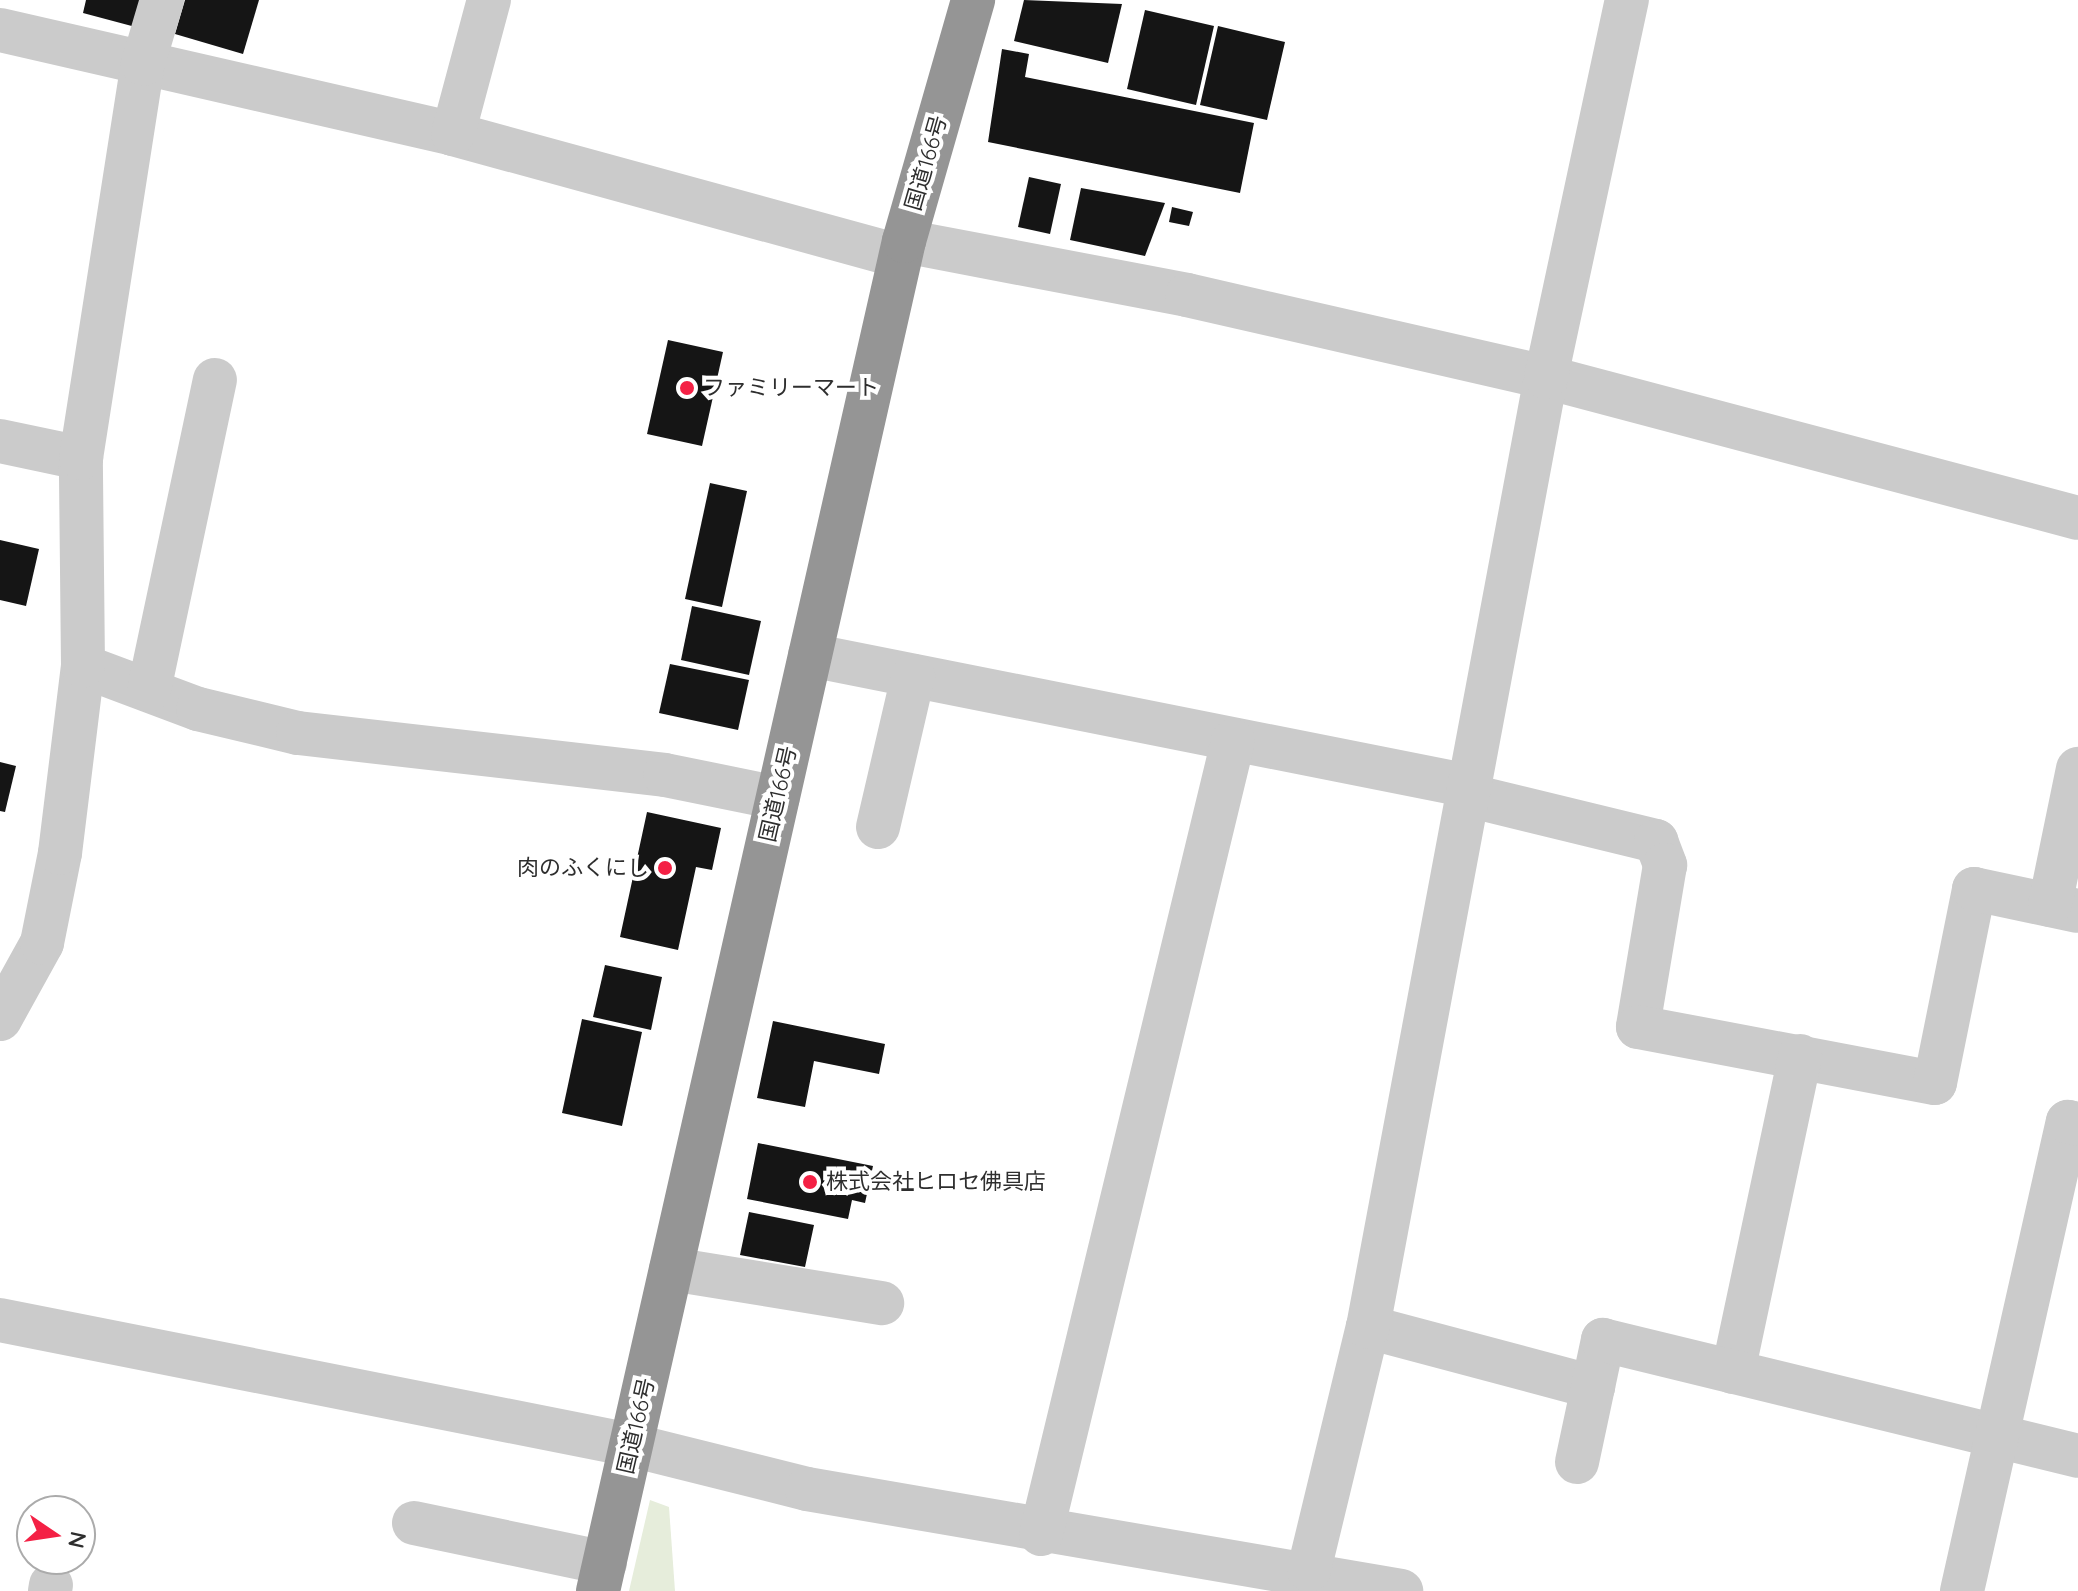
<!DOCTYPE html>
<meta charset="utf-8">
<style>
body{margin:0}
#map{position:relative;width:2078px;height:1591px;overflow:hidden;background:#fff;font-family:Quicksand,"Noto Sans JP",sans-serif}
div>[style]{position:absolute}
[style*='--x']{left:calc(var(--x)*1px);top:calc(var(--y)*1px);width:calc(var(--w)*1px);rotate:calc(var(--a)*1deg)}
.green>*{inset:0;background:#e6eddb}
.building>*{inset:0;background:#151515}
.minor>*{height:44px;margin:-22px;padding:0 22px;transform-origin:22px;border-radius:22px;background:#cbcbcb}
.highway>*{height:44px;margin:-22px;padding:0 22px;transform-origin:22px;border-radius:22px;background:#959595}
.dots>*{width:22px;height:22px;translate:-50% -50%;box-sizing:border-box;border:4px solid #fff;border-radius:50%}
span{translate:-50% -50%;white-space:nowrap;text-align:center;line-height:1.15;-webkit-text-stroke:8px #fff;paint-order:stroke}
.street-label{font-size:22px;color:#2e2e2e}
.poi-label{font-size:22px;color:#2e2e2e}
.left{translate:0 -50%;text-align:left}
.right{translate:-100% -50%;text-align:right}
.north{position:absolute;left:16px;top:1495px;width:80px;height:80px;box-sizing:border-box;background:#fff;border:2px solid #ababab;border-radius:50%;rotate:103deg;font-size:22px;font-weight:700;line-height:32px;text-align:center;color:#2e2e2e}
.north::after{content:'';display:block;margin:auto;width:28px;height:36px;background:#f42145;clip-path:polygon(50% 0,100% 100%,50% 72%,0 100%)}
</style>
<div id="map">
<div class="green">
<div style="clip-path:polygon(650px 1500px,669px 1507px,675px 1591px,629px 1591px)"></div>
</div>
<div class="building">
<div style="clip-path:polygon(86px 0,150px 0,143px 29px,83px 13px)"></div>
<div style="clip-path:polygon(185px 0,259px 0,243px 54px,175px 34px)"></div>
<div style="clip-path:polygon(1024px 0,1122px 4px,1108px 63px,1014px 41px)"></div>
<div style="clip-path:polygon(1145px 10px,1214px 26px,1196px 105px,1127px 89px)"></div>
<div style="clip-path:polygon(1218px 26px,1285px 42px,1267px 120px,1200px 105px)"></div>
<div style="clip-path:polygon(1002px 49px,1029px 54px,1025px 77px,1254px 123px,1240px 193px,988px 142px)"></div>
<div style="clip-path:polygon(1029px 177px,1061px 184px,1050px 234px,1018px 227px)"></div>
<div style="clip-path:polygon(1081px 188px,1165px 203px,1145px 256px,1070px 240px)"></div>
<div style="clip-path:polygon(1172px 207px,1193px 212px,1189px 226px,1169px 222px)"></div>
<div style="clip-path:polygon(668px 340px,723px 352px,702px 446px,647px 434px)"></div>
<div style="clip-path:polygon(710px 483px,747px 491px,722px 607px,685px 599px)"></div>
<div style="clip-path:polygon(0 540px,39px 549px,26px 606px,0 600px)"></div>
<div style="clip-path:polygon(692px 606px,761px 621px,749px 675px,681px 660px)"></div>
<div style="clip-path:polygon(670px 664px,749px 680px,738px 730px,659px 713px)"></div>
<div style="clip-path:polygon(0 762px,16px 766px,5px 812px,0 811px)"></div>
<div style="clip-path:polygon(647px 812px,721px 828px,712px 870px,696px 867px,678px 950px,620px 937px)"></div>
<div style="clip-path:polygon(605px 965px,662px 977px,651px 1030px,593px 1017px)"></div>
<div style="clip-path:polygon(582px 1019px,642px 1032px,622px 1126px,562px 1113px)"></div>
<div style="clip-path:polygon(773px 1021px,885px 1044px,879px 1074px,814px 1061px,805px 1107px,757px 1098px)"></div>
<div style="clip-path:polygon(758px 1143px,873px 1166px,865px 1203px,852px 1200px,848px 1219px,747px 1199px)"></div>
<div style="clip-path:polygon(749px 1212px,814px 1225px,805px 1267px,740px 1255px)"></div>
</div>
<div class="minor">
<div style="--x:0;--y:30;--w:465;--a:12.9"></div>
<div style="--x:453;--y:134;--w:463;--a:15.3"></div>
<div style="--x:453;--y:134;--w:139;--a:-75"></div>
<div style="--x:904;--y:241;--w:288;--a:10.8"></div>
<div style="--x:1187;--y:295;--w:368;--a:12.9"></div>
<div style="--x:1546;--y:377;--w:550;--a:14.84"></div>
<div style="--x:0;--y:441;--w:83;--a:11.9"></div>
<div style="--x:810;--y:655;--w:672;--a:11.24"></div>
<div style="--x:83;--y:666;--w:123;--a:20.5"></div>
<div style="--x:198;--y:709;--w:103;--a:13.5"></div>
<div style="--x:298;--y:733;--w:369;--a:6.5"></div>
<div style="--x:665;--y:775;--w:115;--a:11.5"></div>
<div style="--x:149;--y:690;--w:317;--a:-78"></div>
<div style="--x:1467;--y:795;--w:195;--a:13.7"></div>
<div style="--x:1656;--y:841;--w:26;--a:69"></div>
<div style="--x:1665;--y:865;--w:164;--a:99.5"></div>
<div style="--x:1638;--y:1027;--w:302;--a:10.7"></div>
<div style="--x:1935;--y:1083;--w:198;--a:-78.6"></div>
<div style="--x:1974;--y:889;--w:106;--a:11.9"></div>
<div style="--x:878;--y:827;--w:155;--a:-76.9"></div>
<div style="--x:2050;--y:905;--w:139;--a:-78.4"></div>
<div style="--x:0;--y:1019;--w:87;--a:-61.1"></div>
<div style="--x:42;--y:943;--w:92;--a:-78.7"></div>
<div style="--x:60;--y:853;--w:188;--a:-83"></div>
<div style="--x:83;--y:666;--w:208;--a:-90.6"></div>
<div style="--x:81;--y:458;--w:399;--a:-81.1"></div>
<div style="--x:143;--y:64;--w:67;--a:-73.5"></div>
<div style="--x:671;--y:1269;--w:214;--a:9.2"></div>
<div style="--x:0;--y:1320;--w:643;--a:11.21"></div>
<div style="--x:631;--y:1445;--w:181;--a:14"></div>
<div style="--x:807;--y:1489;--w:603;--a:9.74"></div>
<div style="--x:1368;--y:1327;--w:233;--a:14.9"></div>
<div style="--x:1733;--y:1372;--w:323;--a:-78"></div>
<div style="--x:1577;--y:1462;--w:125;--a:-78"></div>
<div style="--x:1603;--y:1340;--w:489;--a:13.7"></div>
<div style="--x:414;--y:1523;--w:195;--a:11.8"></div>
<div style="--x:1041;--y:1534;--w:816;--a:-76.39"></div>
<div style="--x:1309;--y:1570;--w:250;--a:-76.4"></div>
<div style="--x:1368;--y:1327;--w:967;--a:-79.39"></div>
<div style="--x:1546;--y:377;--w:386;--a:-77.9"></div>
<div style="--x:50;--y:1591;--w:6;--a:-81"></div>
<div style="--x:1962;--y:1591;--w:481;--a:-77.3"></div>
<div style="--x:2068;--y:1122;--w:10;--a:11"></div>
</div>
<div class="highway">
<div style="--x:598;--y:1591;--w:1384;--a:-77.23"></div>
<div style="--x:904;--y:241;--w:251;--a:-74"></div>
</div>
<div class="dots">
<div style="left:687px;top:388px;background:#f42145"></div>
<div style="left:665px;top:868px;background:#f42145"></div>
<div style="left:810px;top:1182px;background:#f42145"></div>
</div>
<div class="street-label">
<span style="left:926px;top:163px;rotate:-74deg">国道166号</span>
<span style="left:778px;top:794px;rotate:-77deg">国道166号</span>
<span style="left:636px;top:1426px;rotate:-77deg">国道166号</span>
</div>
<div class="poi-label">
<span class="left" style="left:703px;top:388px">ファミリーマート</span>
<span class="right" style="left:649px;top:868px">肉のふくにし</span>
<span class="left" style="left:826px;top:1182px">株式会社ヒロセ佛具店</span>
</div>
<div class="north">N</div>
</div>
